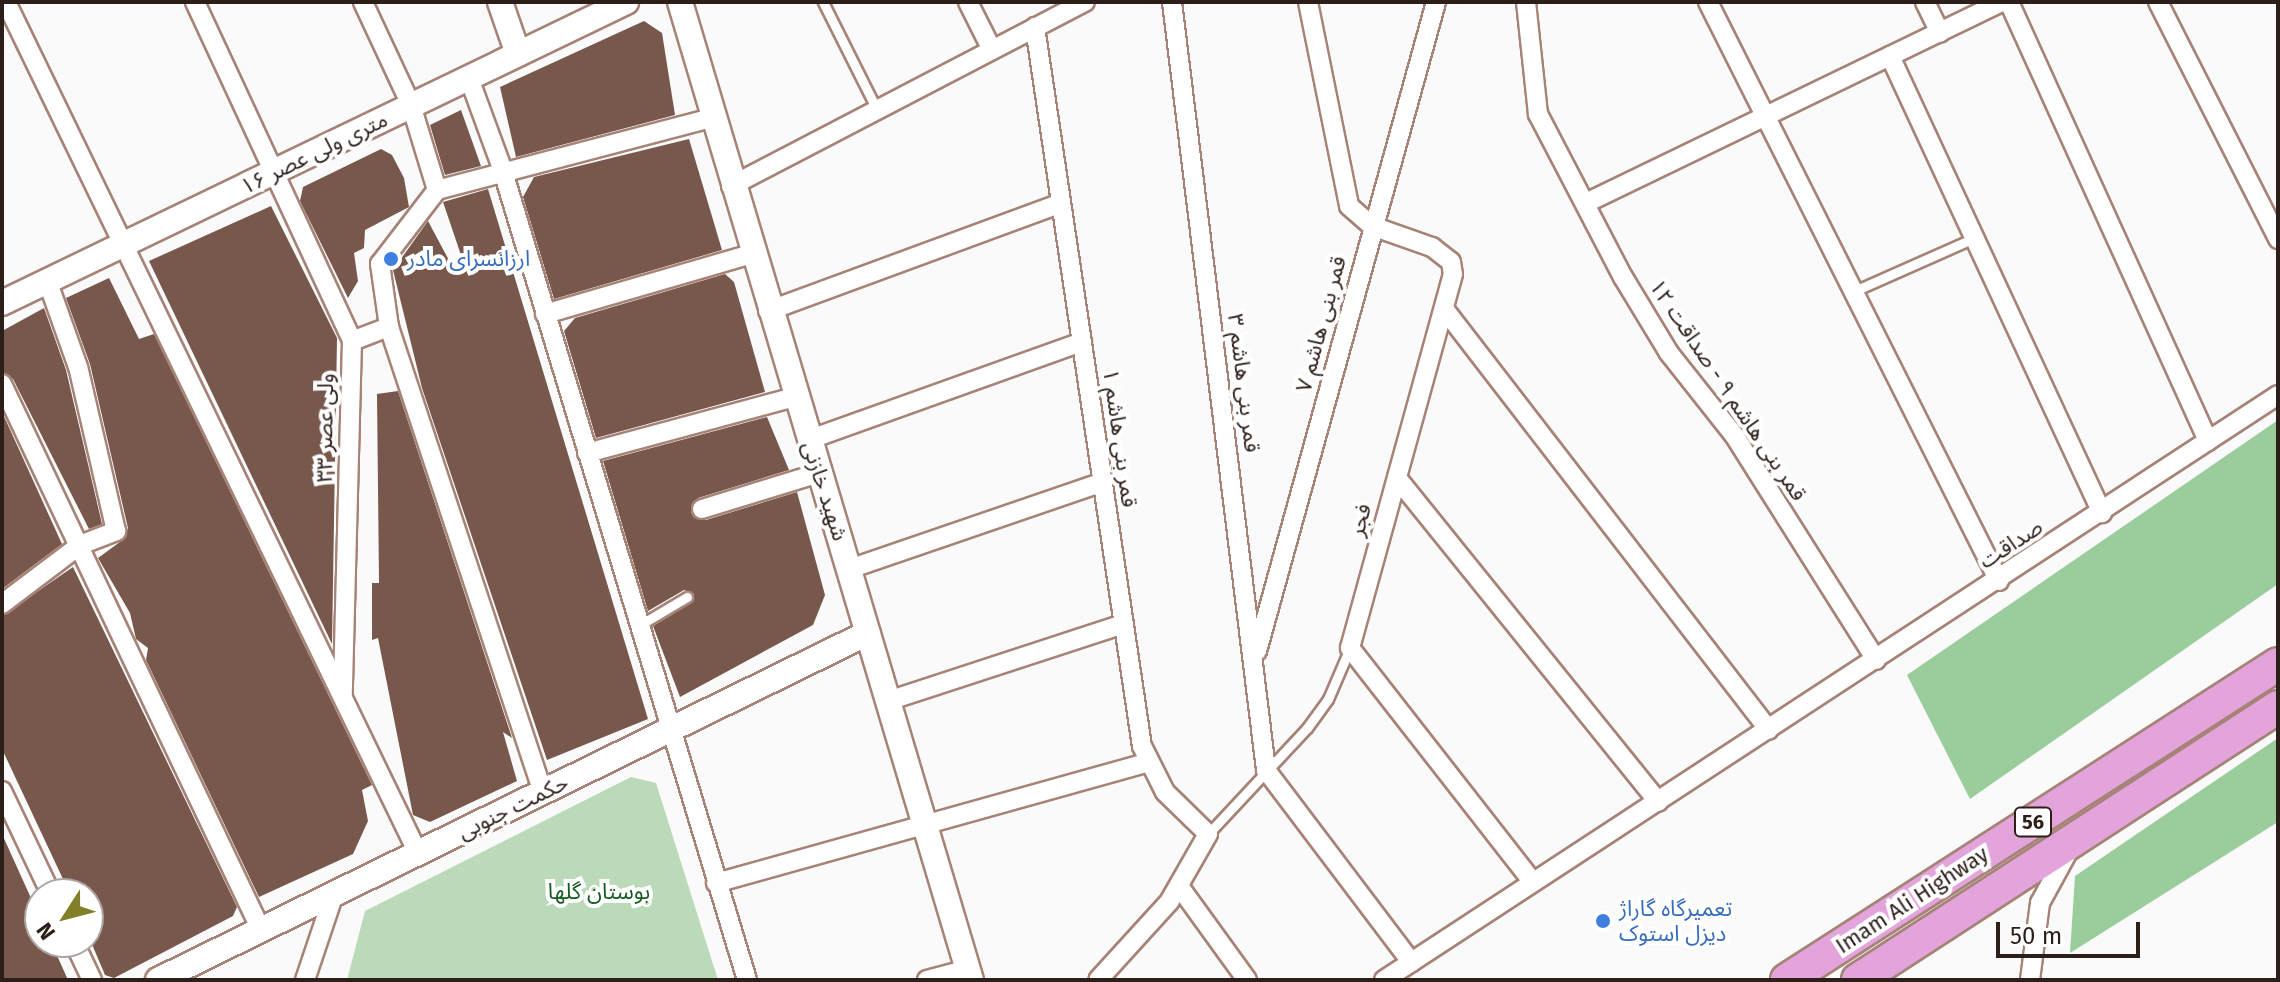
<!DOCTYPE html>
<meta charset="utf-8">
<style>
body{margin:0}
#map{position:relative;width:2280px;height:982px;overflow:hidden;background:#fafafa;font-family:"Fira Sans","Noto Sans Arabic",sans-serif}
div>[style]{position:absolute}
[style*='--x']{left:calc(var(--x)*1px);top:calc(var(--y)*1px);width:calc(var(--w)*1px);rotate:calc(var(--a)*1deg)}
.green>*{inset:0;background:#badaba}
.forest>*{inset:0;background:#9acc9c}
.building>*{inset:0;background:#78584d}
.roads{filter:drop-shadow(2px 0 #a68377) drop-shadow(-2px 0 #a68377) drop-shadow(0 2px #a68377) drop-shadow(0 -2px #a68377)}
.service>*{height:9px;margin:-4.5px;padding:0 4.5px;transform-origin:4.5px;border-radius:4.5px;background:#fff}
.minor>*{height:18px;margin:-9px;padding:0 9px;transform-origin:9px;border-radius:9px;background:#fff}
.tertiary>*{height:24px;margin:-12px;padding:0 12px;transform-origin:12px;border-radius:12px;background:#fff}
.trunk>*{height:32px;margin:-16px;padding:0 16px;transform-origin:16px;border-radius:16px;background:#e2a4da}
.dots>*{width:22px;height:22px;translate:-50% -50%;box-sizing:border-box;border:4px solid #fff;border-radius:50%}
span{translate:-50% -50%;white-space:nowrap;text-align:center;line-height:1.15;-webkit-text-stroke:8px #fff;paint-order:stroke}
.shield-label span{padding:2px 6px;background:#fff;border:2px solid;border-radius:6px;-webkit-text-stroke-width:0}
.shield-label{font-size:20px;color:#2c1f1a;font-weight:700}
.street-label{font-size:22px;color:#2c1f1a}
.shop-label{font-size:22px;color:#366cbe}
.left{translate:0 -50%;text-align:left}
.park-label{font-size:22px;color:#145c1f}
.frame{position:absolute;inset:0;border:4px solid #2c1f1a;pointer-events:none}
.north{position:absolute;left:24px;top:878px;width:80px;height:80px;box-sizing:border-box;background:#fff;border:2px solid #aba5a3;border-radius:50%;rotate:234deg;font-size:22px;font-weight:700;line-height:32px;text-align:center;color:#2c1f1a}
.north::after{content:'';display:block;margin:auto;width:28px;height:36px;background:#817f28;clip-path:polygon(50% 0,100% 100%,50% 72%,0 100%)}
.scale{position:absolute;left:1996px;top:922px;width:144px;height:36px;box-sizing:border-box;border:4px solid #2c1f1a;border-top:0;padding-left:10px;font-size:24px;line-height:28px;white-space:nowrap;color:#2c1f1a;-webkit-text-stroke:6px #fff;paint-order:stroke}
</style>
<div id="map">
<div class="green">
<div style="clip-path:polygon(631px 777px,656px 783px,718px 980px,347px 980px,365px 911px)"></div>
</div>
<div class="forest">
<div style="clip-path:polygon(2278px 420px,2278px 584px,1970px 799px,1907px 675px)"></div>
<div style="clip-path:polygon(2278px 738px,2278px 822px,2070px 953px,2075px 876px)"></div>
</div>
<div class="building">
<div style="clip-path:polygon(644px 21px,662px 33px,675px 115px,516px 157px,500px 87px)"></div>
<div style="clip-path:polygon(461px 110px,481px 166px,445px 175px,430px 125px)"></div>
<div style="clip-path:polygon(689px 139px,722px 250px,554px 299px,523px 197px,534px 177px)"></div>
<div style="clip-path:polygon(381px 149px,392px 155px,404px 178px,409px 207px,365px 230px,364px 248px,354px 253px,358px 281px,348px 298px,300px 201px,303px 187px)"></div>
<div style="clip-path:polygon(488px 189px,648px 719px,547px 760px,422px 388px,393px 270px,428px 221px,452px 266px,463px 261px,443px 202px)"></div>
<div style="clip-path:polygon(271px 206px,337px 338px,332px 644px,149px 261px)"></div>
<div style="clip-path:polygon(725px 274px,734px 282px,765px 392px,596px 438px,564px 331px,575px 318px)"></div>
<div style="clip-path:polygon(109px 278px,139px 339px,154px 334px,372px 785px,362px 790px,368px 821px,353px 854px,259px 897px,146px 660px,148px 648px,136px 639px,130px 613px,98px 558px,124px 539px,128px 528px,90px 364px,66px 298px)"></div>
<div style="clip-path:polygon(44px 308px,66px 370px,102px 524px,89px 529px,13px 379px,2px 372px,2px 331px)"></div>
<div style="clip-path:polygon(398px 391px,512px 738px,503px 732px,517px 781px,430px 822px,413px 815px,378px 638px,372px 640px,372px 583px,379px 583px,377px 394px)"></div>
<div style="clip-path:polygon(2px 412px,62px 544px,2px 589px)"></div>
<div style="clip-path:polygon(767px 417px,789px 470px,698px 498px,691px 513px,706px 520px,797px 492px,825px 595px,813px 625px,680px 697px,653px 626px,691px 603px,694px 594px,684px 590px,648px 611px,603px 461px)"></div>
<div style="clip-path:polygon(73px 567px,237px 907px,233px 916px,114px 978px,105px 975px,88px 935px,88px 894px,70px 894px,2px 749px,2px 616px)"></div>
<div style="clip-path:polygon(2px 834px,40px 918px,40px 942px,51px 942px,68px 980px,2px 980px)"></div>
</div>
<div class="roads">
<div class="service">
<div style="--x:823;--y:2;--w:116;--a:63.4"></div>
<div style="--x:1852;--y:292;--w:133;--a:-23.9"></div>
<div style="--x:638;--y:626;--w:57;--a:-30.6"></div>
<div style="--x:1208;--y:834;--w:145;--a:-47"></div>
<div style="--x:1307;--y:728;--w:36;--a:-54"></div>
<div style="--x:1328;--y:699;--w:56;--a:-66.7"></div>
</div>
<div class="minor">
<div style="--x:6;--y:2;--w:945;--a:64.17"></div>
<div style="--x:195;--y:2;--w:374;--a:65.1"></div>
<div style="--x:352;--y:341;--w:355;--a:91.5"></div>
<div style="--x:968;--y:2;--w:51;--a:63.4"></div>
<div style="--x:1172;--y:2;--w:774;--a:83.02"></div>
<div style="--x:1266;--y:770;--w:241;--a:52.9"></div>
<div style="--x:1308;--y:2;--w:208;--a:78.6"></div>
<div style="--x:1349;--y:206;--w:30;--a:41"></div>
<div style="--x:1372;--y:226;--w:64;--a:19.3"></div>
<div style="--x:1432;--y:247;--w:24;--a:38"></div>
<div style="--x:1451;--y:262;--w:12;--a:81"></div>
<div style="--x:1453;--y:274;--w:388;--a:105.4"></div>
<div style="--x:1350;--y:648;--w:296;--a:52"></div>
<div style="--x:1526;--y:2;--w:113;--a:83.9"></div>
<div style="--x:1538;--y:114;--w:184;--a:62.5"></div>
<div style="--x:1623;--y:277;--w:89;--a:58.8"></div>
<div style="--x:1669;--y:353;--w:105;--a:51.6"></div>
<div style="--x:1734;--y:435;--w:266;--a:57.7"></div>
<div style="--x:1708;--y:2;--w:648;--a:63.32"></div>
<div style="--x:1925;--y:2;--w:34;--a:64"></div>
<div style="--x:2009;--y:2;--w:482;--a:65.6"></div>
<div style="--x:2158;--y:2;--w:266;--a:63.1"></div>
<div style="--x:1035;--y:27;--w:727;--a:81.54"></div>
<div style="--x:1142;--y:746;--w:51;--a:63.4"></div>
<div style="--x:1165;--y:792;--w:60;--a:44.3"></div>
<div style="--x:1208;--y:834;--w:78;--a:119.8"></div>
<div style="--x:1169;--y:902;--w:105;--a:132.3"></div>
<div style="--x:1890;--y:56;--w:504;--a:65.11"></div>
<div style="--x:469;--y:78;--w:96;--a:69.9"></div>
<div style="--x:502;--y:168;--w:848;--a:73.21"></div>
<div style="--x:731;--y:186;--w:399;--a:-27.5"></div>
<div style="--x:437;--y:190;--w:283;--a:-14.7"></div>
<div style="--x:1586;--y:203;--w:462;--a:-25.8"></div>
<div style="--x:1445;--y:310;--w:530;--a:52.35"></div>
<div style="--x:768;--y:311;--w:312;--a:-20.2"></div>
<div style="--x:545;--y:314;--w:215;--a:-16.2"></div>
<div style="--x:389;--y:327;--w:491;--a:71.7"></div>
<div style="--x:352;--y:341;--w:40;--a:-21"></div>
<div style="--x:389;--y:327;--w:64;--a:-98.1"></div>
<div style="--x:380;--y:264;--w:93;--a:-52.4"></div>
<div style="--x:437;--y:190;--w:89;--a:-107"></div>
<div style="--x:411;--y:105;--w:114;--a:-115"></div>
<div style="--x:2;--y:384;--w:604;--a:64.62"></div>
<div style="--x:808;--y:440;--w:291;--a:-19.7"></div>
<div style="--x:587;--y:453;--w:214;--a:-15.1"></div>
<div style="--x:1397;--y:478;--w:416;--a:51.1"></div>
<div style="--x:702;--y:509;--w:122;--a:-17.1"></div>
<div style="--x:849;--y:569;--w:268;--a:-18.9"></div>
<div style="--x:2;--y:604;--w:98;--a:-37.1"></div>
<div style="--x:80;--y:545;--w:39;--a:-21"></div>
<div style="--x:116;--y:531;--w:168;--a:-103"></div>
<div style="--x:78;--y:367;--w:92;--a:-109.6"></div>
<div style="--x:1257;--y:651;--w:673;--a:-74.58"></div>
<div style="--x:888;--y:701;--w:248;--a:-18.1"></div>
<div style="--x:2;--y:791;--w:114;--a:64.6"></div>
<div style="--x:716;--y:883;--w:449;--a:-15.6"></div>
<div style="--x:1179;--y:886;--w:116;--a:54.1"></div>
<div style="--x:74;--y:942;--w:42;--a:64.7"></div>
<div style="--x:305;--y:980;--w:91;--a:-71.4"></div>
<div style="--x:927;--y:980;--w:42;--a:-15"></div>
<div style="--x:1384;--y:980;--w:1068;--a:-33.2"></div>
<div style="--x:2030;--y:980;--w:78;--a:-82.6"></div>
<div style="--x:2040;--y:903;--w:63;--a:-61.4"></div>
</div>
<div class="tertiary">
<div style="--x:500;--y:2;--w:55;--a:70.9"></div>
<div style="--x:680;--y:2;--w:1020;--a:73.43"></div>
<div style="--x:2;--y:303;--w:693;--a:-25.75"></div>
<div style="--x:158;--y:980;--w:790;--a:-26.05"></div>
</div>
<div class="trunk">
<div style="--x:1787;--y:980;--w:584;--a:-32.76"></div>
<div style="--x:1858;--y:980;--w:501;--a:-33.02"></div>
</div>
</div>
<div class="dots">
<div style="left:391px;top:259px;background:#3f7fe0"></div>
<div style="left:1603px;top:921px;background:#3f7fe0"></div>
</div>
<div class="shield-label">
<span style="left:2033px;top:822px">56</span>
</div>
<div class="street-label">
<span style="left:314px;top:153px;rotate:-26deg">۱۶ متری ولی عصر</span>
<span style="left:1321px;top:324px;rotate:-75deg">قمر بنی هاشم ۷</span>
<span style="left:1244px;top:383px;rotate:83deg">قمر بنی هاشم ۳</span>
<span style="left:1728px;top:390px;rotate:56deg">قمر بنی هاشم ۹ - صداقت ۱۲</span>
<span style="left:325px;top:428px;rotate:-89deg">ولی عصر ۳۳</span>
<span style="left:1120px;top:438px;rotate:82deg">قمر بنی هاشم ۱</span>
<span style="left:825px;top:491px;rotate:72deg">شهید خازنی</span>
<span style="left:1360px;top:520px;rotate:-75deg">فجر</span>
<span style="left:2011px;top:544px;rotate:-33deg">صداقت</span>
<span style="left:513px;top:807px;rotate:-26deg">حکمت جنوبی</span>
<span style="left:1912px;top:900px;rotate:-33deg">Imam Ali Highway</span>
</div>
<div class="shop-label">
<span class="left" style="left:407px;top:259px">ارزانسرای مادر</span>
<span class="left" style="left:1619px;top:921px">تعمیرگاه گاراژ<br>دیزل استوک</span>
</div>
<div class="park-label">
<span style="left:599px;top:892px">بوستان گلها</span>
</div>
<div class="frame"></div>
<div class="north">N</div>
<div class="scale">50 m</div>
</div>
